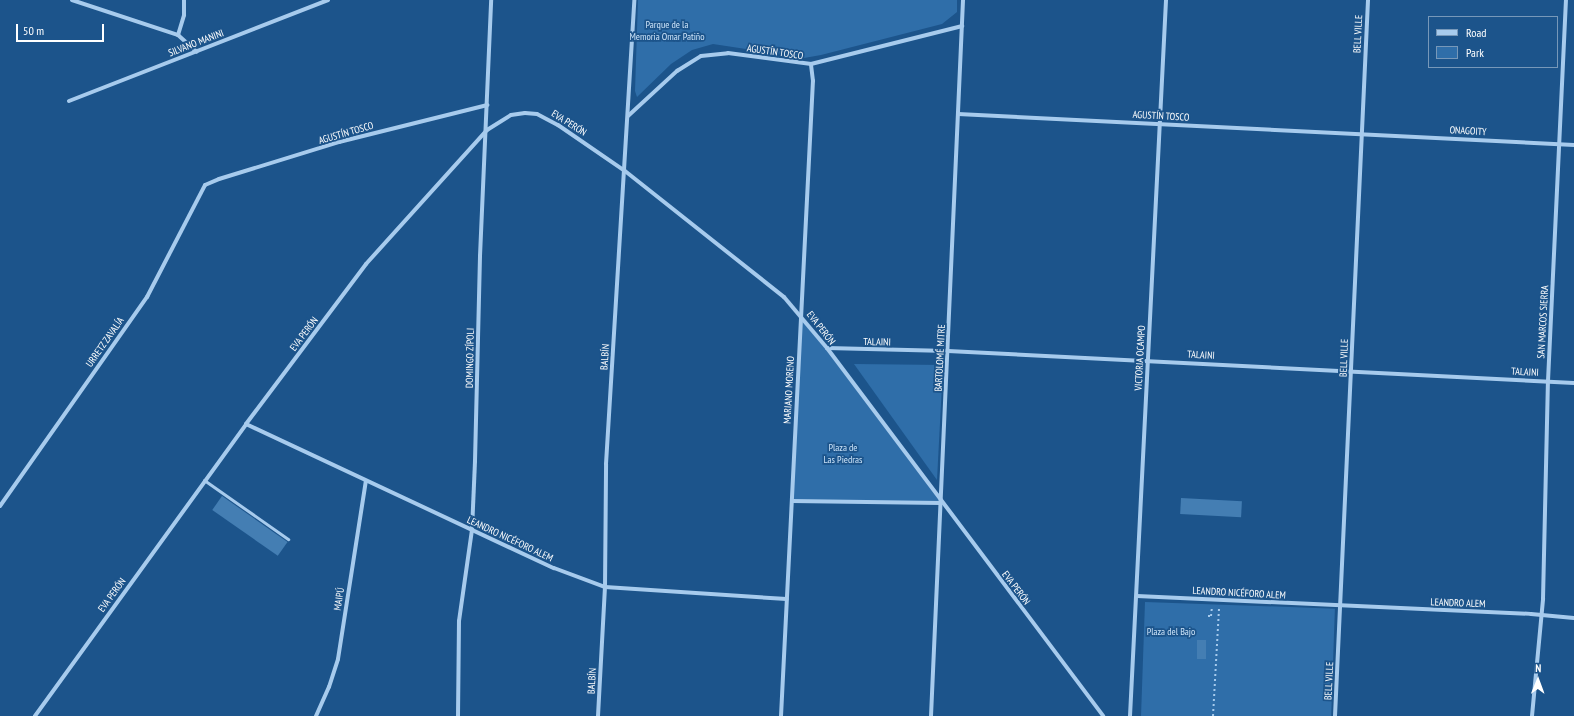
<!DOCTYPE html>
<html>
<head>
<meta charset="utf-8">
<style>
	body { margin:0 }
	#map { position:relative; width:1574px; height:716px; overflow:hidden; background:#1c548b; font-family:"PT Sans Narrow",sans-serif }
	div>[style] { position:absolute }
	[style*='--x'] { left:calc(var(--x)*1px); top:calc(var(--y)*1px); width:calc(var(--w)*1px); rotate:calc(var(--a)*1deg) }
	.green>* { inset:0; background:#2f6ea9; transform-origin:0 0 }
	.building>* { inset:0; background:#447eb3; transform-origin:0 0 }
	.path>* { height:2px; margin-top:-1px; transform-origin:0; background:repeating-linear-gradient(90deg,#a7cbed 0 2px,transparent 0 5px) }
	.lane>* { height:3px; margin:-1.5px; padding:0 1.5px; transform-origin:1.5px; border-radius:1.5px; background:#a7cbed }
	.street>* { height:4px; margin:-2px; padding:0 2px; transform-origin:2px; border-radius:2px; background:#a7cbed }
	span { translate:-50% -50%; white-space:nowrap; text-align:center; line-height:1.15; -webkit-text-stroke:3.5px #1c548b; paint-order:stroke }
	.park-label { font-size:10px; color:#cde4f9 }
	.street-label { font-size:10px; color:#fff }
	.legend { position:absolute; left:1428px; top:16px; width:130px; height:52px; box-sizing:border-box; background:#1c548b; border:1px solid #7798b9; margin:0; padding:5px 7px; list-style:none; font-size:12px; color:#fff }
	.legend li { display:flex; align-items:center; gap:8px; height:20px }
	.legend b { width:20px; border:1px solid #7798b9 }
	.north { position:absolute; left:1518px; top:660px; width:40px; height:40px; -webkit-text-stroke:3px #1c548b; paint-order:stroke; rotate:1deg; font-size:11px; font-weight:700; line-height:16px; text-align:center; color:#fff }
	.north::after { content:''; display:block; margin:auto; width:14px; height:18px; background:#fff; clip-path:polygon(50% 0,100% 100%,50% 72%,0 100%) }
	.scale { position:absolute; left:16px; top:24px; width:88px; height:18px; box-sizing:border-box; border:2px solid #fff; border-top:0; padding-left:5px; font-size:12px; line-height:14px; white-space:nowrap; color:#fff; -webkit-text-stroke:3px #1c548b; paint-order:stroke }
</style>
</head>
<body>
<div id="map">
	<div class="green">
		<div style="clip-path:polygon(638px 0,957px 0,957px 12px,942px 24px,821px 55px,804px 58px,713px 44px,692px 50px,671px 64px,637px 97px,635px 91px)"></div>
		<div style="clip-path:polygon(800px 315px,941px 503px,792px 501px)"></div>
		<div style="clip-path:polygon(854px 364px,943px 365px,937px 480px)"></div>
		<div style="left:1145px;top:602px;width:190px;height:114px;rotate:2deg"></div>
	</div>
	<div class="building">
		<div style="left:222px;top:496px;width:80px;height:17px;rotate:35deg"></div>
		<div style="left:1181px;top:498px;width:61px;height:16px;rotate:3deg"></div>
		<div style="left:1197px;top:640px;width:9px;height:19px"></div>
	</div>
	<div class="path">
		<div style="--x:1208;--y:616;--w:3;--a:0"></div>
		<div style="--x:1211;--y:616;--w:9;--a:-84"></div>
		<div style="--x:1213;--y:716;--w:109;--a:-86.8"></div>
	</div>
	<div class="lane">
		<div style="--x:204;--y:480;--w:103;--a:35.1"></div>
	</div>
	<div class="street">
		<div style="--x:72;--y:0;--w:112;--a:18.3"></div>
		<div style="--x:178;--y:35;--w:25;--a:42"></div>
		<div style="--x:178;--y:35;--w:21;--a:-73"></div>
		<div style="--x:184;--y:15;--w:15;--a:-90"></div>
		<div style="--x:69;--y:101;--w:278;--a:-21.3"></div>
		<div style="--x:958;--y:114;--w:617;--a:2.88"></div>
		<div style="--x:628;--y:116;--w:67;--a:-42.6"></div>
		<div style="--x:677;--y:71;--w:28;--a:-32"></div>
		<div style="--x:701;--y:56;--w:27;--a:-6"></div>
		<div style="--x:728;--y:53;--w:84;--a:7.5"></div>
		<div style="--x:811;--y:64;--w:156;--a:-14.1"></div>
		<div style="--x:827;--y:348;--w:121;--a:1.4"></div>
		<div style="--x:948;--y:351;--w:627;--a:2.93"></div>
		<div style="--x:246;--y:424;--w:340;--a:25.1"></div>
		<div style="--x:554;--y:568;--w:54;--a:20.4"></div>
		<div style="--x:605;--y:587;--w:182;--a:3.8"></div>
		<div style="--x:792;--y:501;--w:149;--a:0.8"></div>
		<div style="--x:0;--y:506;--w:256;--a:-54.9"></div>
		<div style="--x:147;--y:297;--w:126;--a:-62.6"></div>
		<div style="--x:205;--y:185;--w:15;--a:-23"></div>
		<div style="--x:219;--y:179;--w:126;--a:-17.1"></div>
		<div style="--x:339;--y:142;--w:153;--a:-14"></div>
		<div style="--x:1137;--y:596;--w:394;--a:2.6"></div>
		<div style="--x:1531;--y:614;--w:43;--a:5.3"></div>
		<div style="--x:35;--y:716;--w:360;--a:-54.1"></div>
		<div style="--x:246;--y:424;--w:200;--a:-53.1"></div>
		<div style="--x:366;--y:264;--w:181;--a:-47.9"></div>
		<div style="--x:487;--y:130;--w:28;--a:-32"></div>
		<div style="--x:511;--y:115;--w:14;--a:-8"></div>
		<div style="--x:525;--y:113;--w:12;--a:5"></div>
		<div style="--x:537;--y:114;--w:24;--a:28"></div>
		<div style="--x:558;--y:125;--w:81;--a:34.5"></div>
		<div style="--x:625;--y:171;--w:203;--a:38.4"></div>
		<div style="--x:784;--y:297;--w:67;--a:49.9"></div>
		<div style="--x:827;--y:348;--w:460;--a:53.1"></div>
		<div style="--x:316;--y:716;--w:32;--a:-66"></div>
		<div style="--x:329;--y:687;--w:29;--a:-72"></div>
		<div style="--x:338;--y:659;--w:180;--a:-81.1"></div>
		<div style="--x:458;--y:716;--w:95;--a:-89.4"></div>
		<div style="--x:459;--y:621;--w:92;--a:-81.9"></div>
		<div style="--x:472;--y:530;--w:69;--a:-87.5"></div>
		<div style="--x:475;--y:461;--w:205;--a:-88.6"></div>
		<div style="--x:480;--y:256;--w:256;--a:-87.5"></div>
		<div style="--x:598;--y:716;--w:129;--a:-86.9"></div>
		<div style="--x:605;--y:587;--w:123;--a:-89.5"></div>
		<div style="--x:606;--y:464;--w:465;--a:-86.5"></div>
		<div style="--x:781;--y:716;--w:636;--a:-87.12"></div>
		<div style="--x:813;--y:81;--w:17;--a:-97"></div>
		<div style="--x:931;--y:716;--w:717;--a:-87.44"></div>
		<div style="--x:1130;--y:716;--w:717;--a:-87.12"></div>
		<div style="--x:1335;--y:716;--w:717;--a:-87.36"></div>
		<div style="--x:1532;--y:716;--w:118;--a:-84.6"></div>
		<div style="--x:1543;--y:599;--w:218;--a:-88.7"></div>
		<div style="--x:1548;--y:381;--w:381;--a:-87.3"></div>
	</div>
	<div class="park-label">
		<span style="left:667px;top:30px">Parque de la<br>Memoria Omar Patiño</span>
		<span style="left:843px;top:453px">Plaza de<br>Las Piedras</span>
		<span style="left:1171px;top:632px">Plaza del Bajo</span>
	</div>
	<div class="street-label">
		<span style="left:1358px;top:34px;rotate:-87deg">BELL VILLE</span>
		<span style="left:196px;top:43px;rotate:-21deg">SILVANO MANINI</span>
		<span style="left:775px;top:52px;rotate:8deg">AGUSTÍN TOSCO</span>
		<span style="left:1161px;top:116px;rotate:3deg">AGUSTÍN TOSCO</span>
		<span style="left:569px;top:123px;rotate:32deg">EVA PERÓN</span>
		<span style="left:1468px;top:131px;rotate:3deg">ONAGOITY</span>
		<span style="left:346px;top:133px;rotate:-16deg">AGUSTÍN TOSCO</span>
		<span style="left:1543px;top:322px;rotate:-87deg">SAN MARCOS SIERRA</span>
		<span style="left:821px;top:328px;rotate:52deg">EVA PERÓN</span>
		<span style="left:304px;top:334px;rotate:-53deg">EVA PERÓN</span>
		<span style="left:105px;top:342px;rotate:-55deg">URRETZ ZAVALÍA</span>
		<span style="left:877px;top:342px;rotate:1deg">TALAINI</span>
		<span style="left:1201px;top:355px;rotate:3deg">TALAINI</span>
		<span style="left:605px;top:357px;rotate:-86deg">BALBÍN</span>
		<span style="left:470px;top:358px;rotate:-89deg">DOMINGO ZÍPOLI</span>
		<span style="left:940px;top:358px;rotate:-87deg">BARTOLOMÉ MITRE</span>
		<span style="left:1140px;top:358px;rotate:-87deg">VICTORIA OCAMPO</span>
		<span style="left:1344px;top:358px;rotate:-88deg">BELL VILLE</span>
		<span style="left:1525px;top:372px;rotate:3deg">TALAINI</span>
		<span style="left:789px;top:390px;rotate:-87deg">MARIANO MORENO</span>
		<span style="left:510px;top:539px;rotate:25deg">LEANDRO NICÉFORO ALEM</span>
		<span style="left:1016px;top:588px;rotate:53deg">EVA PERÓN</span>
		<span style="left:1239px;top:593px;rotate:3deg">LEANDRO NICÉFORO ALEM</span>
		<span style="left:112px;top:595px;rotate:-54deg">EVA PERÓN</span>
		<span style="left:339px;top:599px;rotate:-81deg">MAIPÚ</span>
		<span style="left:1458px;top:603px;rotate:2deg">LEANDRO ALEM</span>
		<span style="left:592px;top:681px;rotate:-87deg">BALBÍN</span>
		<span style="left:1329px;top:681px;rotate:-87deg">BELL VILLE</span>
	</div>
	<ul class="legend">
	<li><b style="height:5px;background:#a7cbed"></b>Road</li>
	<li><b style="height:11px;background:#2f6ea9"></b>Park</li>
	</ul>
	<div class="north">N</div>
	<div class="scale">50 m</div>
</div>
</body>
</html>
